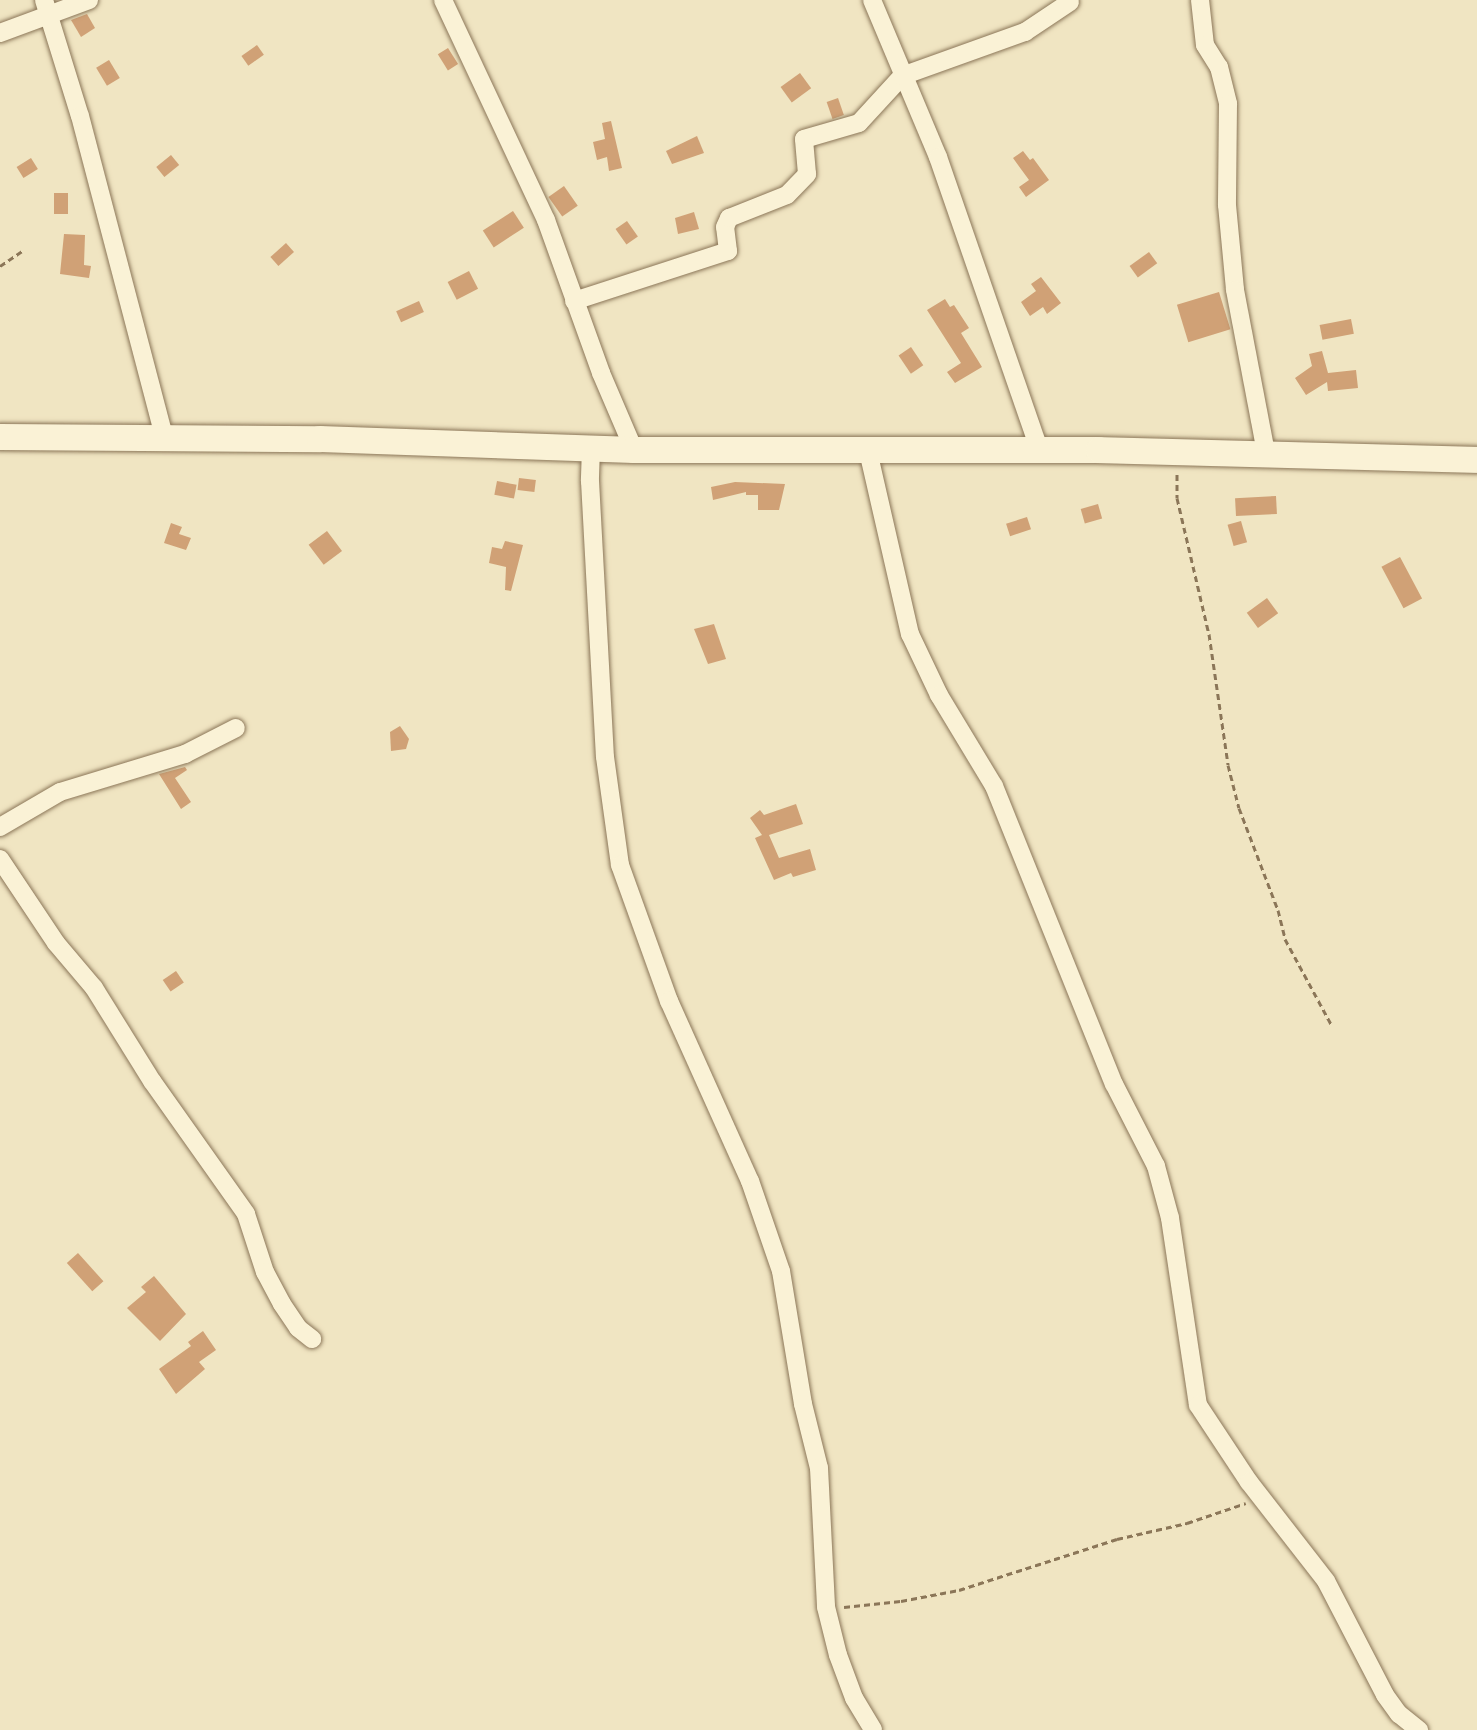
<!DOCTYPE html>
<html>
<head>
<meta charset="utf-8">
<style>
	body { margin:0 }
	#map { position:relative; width:1477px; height:1730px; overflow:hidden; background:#f0e5c2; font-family:Merriweather,serif }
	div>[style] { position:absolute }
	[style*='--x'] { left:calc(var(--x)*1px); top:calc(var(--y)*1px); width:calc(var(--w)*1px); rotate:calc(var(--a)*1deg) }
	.building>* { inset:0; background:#d0a176; transform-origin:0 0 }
	.path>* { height:3px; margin-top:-1.5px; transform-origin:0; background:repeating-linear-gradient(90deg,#8b7658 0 6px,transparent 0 10px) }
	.roads { filter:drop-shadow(0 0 2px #8b7658) drop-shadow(0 0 2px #8b7658) }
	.minor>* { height:18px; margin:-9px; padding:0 9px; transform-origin:9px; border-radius:9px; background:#faf2d6 }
	.secondary>* { height:26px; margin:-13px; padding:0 13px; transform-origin:13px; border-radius:13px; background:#faf2d6 }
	span { translate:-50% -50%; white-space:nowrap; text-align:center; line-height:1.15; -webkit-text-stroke:6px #f7efd2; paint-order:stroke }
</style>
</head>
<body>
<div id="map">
	<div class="building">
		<div style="clip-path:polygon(87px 14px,95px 28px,81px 37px,71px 20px)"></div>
		<div style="left:257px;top:45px;width:12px;height:19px;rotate:55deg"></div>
		<div style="left:448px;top:48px;width:19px;height:12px;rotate:58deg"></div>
		<div style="left:109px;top:60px;width:21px;height:15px;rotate:59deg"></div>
		<div style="left:800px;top:73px;width:19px;height:24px;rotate:54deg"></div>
		<div style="left:838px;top:98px;width:18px;height:12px;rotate:71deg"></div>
		<div style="clip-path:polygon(611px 121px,622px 168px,609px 171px,607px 157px,597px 160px,593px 142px,605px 139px,602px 123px)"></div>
		<div style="clip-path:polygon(697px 136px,704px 153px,672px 164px,666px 151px)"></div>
		<div style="clip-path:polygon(1023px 151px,1030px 160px,1033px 158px,1049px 180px,1026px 197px,1019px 187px,1029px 180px,1013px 158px)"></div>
		<div style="left:171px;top:155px;width:13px;height:19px;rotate:51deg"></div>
		<div style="left:31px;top:158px;width:13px;height:17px;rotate:58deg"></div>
		<div style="left:564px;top:186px;width:24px;height:19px;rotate:55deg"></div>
		<div style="left:54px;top:193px;width:14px;height:21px"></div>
		<div style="left:513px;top:211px;width:20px;height:36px;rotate:57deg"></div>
		<div style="clip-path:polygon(694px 212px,699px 229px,678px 234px,675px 218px)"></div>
		<div style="left:627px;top:221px;width:19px;height:14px;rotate:55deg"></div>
		<div style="clip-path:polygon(64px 234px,85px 235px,84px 265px,91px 266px,89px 278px,60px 274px)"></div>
		<div style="left:286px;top:243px;width:12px;height:21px;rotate:48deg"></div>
		<div style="left:1149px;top:252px;width:14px;height:24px;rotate:54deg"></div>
		<div style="left:469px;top:271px;width:20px;height:24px;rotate:63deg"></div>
		<div style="clip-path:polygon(1041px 277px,1061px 303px,1047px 314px,1043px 307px,1030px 316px,1021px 302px,1036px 291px,1031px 284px)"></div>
		<div style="left:1219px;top:292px;width:39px;height:44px;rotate:73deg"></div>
		<div style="clip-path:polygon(945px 299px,950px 307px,954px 305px,969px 328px,961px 333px,982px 367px,955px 383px,947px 372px,961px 363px,927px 310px)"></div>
		<div style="left:419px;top:301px;width:12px;height:25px;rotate:66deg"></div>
		<div style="left:1351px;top:319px;width:15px;height:32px;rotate:79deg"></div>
		<div style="left:911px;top:347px;width:22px;height:15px;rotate:56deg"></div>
		<div style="clip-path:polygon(1322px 351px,1328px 373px,1356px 370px,1358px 388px,1328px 391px,1327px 382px,1306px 395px,1295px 378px,1312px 366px,1309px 354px)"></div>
		<div style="left:519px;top:478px;width:17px;height:12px;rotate:7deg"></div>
		<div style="left:497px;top:481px;width:20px;height:14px;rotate:11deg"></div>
		<div style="clip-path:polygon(735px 482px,785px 484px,779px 510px,758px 510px,758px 495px,746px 495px,746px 492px,713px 500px,711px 487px)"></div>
		<div style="left:1276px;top:496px;width:18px;height:41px;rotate:87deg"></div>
		<div style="left:1098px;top:504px;width:15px;height:18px;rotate:74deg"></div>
		<div style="left:1027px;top:517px;width:13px;height:22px;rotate:72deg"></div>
		<div style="left:1241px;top:521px;width:22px;height:14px;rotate:74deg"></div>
		<div style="clip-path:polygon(171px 523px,182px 527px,179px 534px,191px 538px,186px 550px,164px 543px)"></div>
		<div style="left:327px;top:531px;width:25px;height:23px;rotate:53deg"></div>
		<div style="clip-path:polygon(505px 541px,523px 545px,511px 591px,505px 590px,506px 567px,489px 563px,492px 547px,502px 549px)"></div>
		<div style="left:1400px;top:557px;width:47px;height:21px;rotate:62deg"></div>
		<div style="left:1267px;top:598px;width:19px;height:25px;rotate:54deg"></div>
		<div style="clip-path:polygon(714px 624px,726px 659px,708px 664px,694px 629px)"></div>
		<div style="clip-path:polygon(400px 726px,409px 739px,406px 749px,391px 751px,390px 732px)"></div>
		<div style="clip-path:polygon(185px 767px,187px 770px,175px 778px,191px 802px,181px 809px,159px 774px)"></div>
		<div style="clip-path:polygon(796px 804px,803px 824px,769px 835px,779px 858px,810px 849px,816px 870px,793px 877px,791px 873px,774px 880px,755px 838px,762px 835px,750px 818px,760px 810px,764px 815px)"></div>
		<div style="left:176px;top:971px;width:14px;height:16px;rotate:56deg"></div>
		<div style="left:78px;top:1253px;width:38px;height:15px;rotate:48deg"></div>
		<div style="clip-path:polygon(154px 1276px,186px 1314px,160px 1341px,127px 1308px,146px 1292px,141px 1287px)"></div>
		<div style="clip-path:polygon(203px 1331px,216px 1350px,199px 1362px,205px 1369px,176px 1394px,159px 1369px,191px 1346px,188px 1342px)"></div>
	</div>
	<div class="path">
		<div style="--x:0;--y:266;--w:29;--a:-34"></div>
		<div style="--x:1177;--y:474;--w:24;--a:90"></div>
		<div style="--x:1177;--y:498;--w:140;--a:76.8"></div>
		<div style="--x:1209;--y:634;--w:132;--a:81.7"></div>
		<div style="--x:1228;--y:765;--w:44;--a:75.7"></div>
		<div style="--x:1239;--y:808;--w:109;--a:69.1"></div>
		<div style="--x:1278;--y:910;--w:30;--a:76"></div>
		<div style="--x:1285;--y:939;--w:97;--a:61.6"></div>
		<div style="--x:844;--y:1607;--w:57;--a:-6"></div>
		<div style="--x:901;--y:1601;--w:59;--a:-10.7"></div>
		<div style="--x:959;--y:1590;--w:166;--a:-17.9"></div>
		<div style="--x:1117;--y:1539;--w:72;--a:-12.9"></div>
		<div style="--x:1187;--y:1523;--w:62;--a:-18.7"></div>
	</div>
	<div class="roads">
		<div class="minor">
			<div style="--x:44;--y:0;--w:121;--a:72.8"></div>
			<div style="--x:80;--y:116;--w:334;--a:75.3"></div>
			<div style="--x:443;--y:0;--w:243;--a:64.9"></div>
			<div style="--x:546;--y:220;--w:163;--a:70.2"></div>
			<div style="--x:601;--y:373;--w:84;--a:66.8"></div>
			<div style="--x:872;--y:0;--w:170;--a:67.2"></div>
			<div style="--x:938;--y:157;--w:311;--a:70.9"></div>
			<div style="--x:1200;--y:0;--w:45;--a:83.7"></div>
			<div style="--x:1205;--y:45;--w:26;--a:58"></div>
			<div style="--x:1219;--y:67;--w:38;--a:76"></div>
			<div style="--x:1228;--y:104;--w:101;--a:90.6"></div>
			<div style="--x:1227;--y:205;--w:85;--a:84.6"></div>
			<div style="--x:1235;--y:290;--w:166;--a:79.2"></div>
			<div style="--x:0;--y:33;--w:95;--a:-20.3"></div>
			<div style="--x:574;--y:301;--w:162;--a:-18"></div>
			<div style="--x:728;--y:251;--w:24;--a:-97"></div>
			<div style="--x:725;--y:227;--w:10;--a:-66"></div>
			<div style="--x:729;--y:218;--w:62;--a:-21.6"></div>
			<div style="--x:787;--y:195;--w:29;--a:-46"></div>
			<div style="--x:807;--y:174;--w:35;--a:-95"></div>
			<div style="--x:804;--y:139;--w:57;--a:-16.2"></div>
			<div style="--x:859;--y:123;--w:64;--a:-47.5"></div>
			<div style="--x:902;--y:76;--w:131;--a:-19.7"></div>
			<div style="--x:1025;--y:32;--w:54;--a:-33.7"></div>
			<div style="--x:591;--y:448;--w:33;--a:92"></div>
			<div style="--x:590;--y:481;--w:276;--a:86.9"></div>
			<div style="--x:605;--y:757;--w:109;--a:82.1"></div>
			<div style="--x:620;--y:865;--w:145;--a:70.2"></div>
			<div style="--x:669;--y:1001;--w:197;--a:65.8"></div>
			<div style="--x:750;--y:1181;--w:95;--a:71"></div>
			<div style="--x:781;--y:1271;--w:135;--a:80.6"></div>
			<div style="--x:803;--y:1404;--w:66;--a:76"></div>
			<div style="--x:819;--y:1468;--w:139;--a:87.1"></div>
			<div style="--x:826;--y:1607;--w:49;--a:76"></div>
			<div style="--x:838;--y:1655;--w:46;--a:69.6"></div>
			<div style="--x:854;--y:1698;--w:37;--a:59"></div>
			<div style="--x:868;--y:451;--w:188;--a:77.1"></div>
			<div style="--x:910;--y:634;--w:68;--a:64.6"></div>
			<div style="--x:939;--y:695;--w:106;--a:58.9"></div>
			<div style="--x:994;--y:786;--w:321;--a:68.1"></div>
			<div style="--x:1114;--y:1084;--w:92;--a:62.9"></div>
			<div style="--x:1156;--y:1166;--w:54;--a:74.9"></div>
			<div style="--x:1170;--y:1218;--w:189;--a:81.5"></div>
			<div style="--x:1198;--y:1405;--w:92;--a:56.5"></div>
			<div style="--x:1249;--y:1482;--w:125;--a:52.1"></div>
			<div style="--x:1326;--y:1581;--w:128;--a:62.6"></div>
			<div style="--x:1385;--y:1695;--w:24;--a:54"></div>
			<div style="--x:1399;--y:1714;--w:26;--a:39"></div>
			<div style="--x:0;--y:827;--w:69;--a:-30.3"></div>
			<div style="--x:60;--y:792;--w:131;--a:-16.9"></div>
			<div style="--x:185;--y:754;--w:57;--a:-27"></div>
			<div style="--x:0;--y:859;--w:101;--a:56.3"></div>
			<div style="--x:56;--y:943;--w:59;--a:49.8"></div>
			<div style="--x:94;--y:988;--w:110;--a:58.1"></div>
			<div style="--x:152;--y:1081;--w:163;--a:54.7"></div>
			<div style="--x:246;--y:1214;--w:61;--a:71.9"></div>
			<div style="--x:265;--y:1272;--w:36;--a:62"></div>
			<div style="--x:282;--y:1304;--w:29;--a:56"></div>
			<div style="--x:298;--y:1328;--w:18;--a:38"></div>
		</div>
		<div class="secondary">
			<div style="--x:0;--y:437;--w:320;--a:0.4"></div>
			<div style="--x:320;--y:439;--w:314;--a:2"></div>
			<div style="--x:634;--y:450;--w:465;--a:0"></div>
			<div style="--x:1099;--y:450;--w:378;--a:1.5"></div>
		</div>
	</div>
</div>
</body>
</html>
